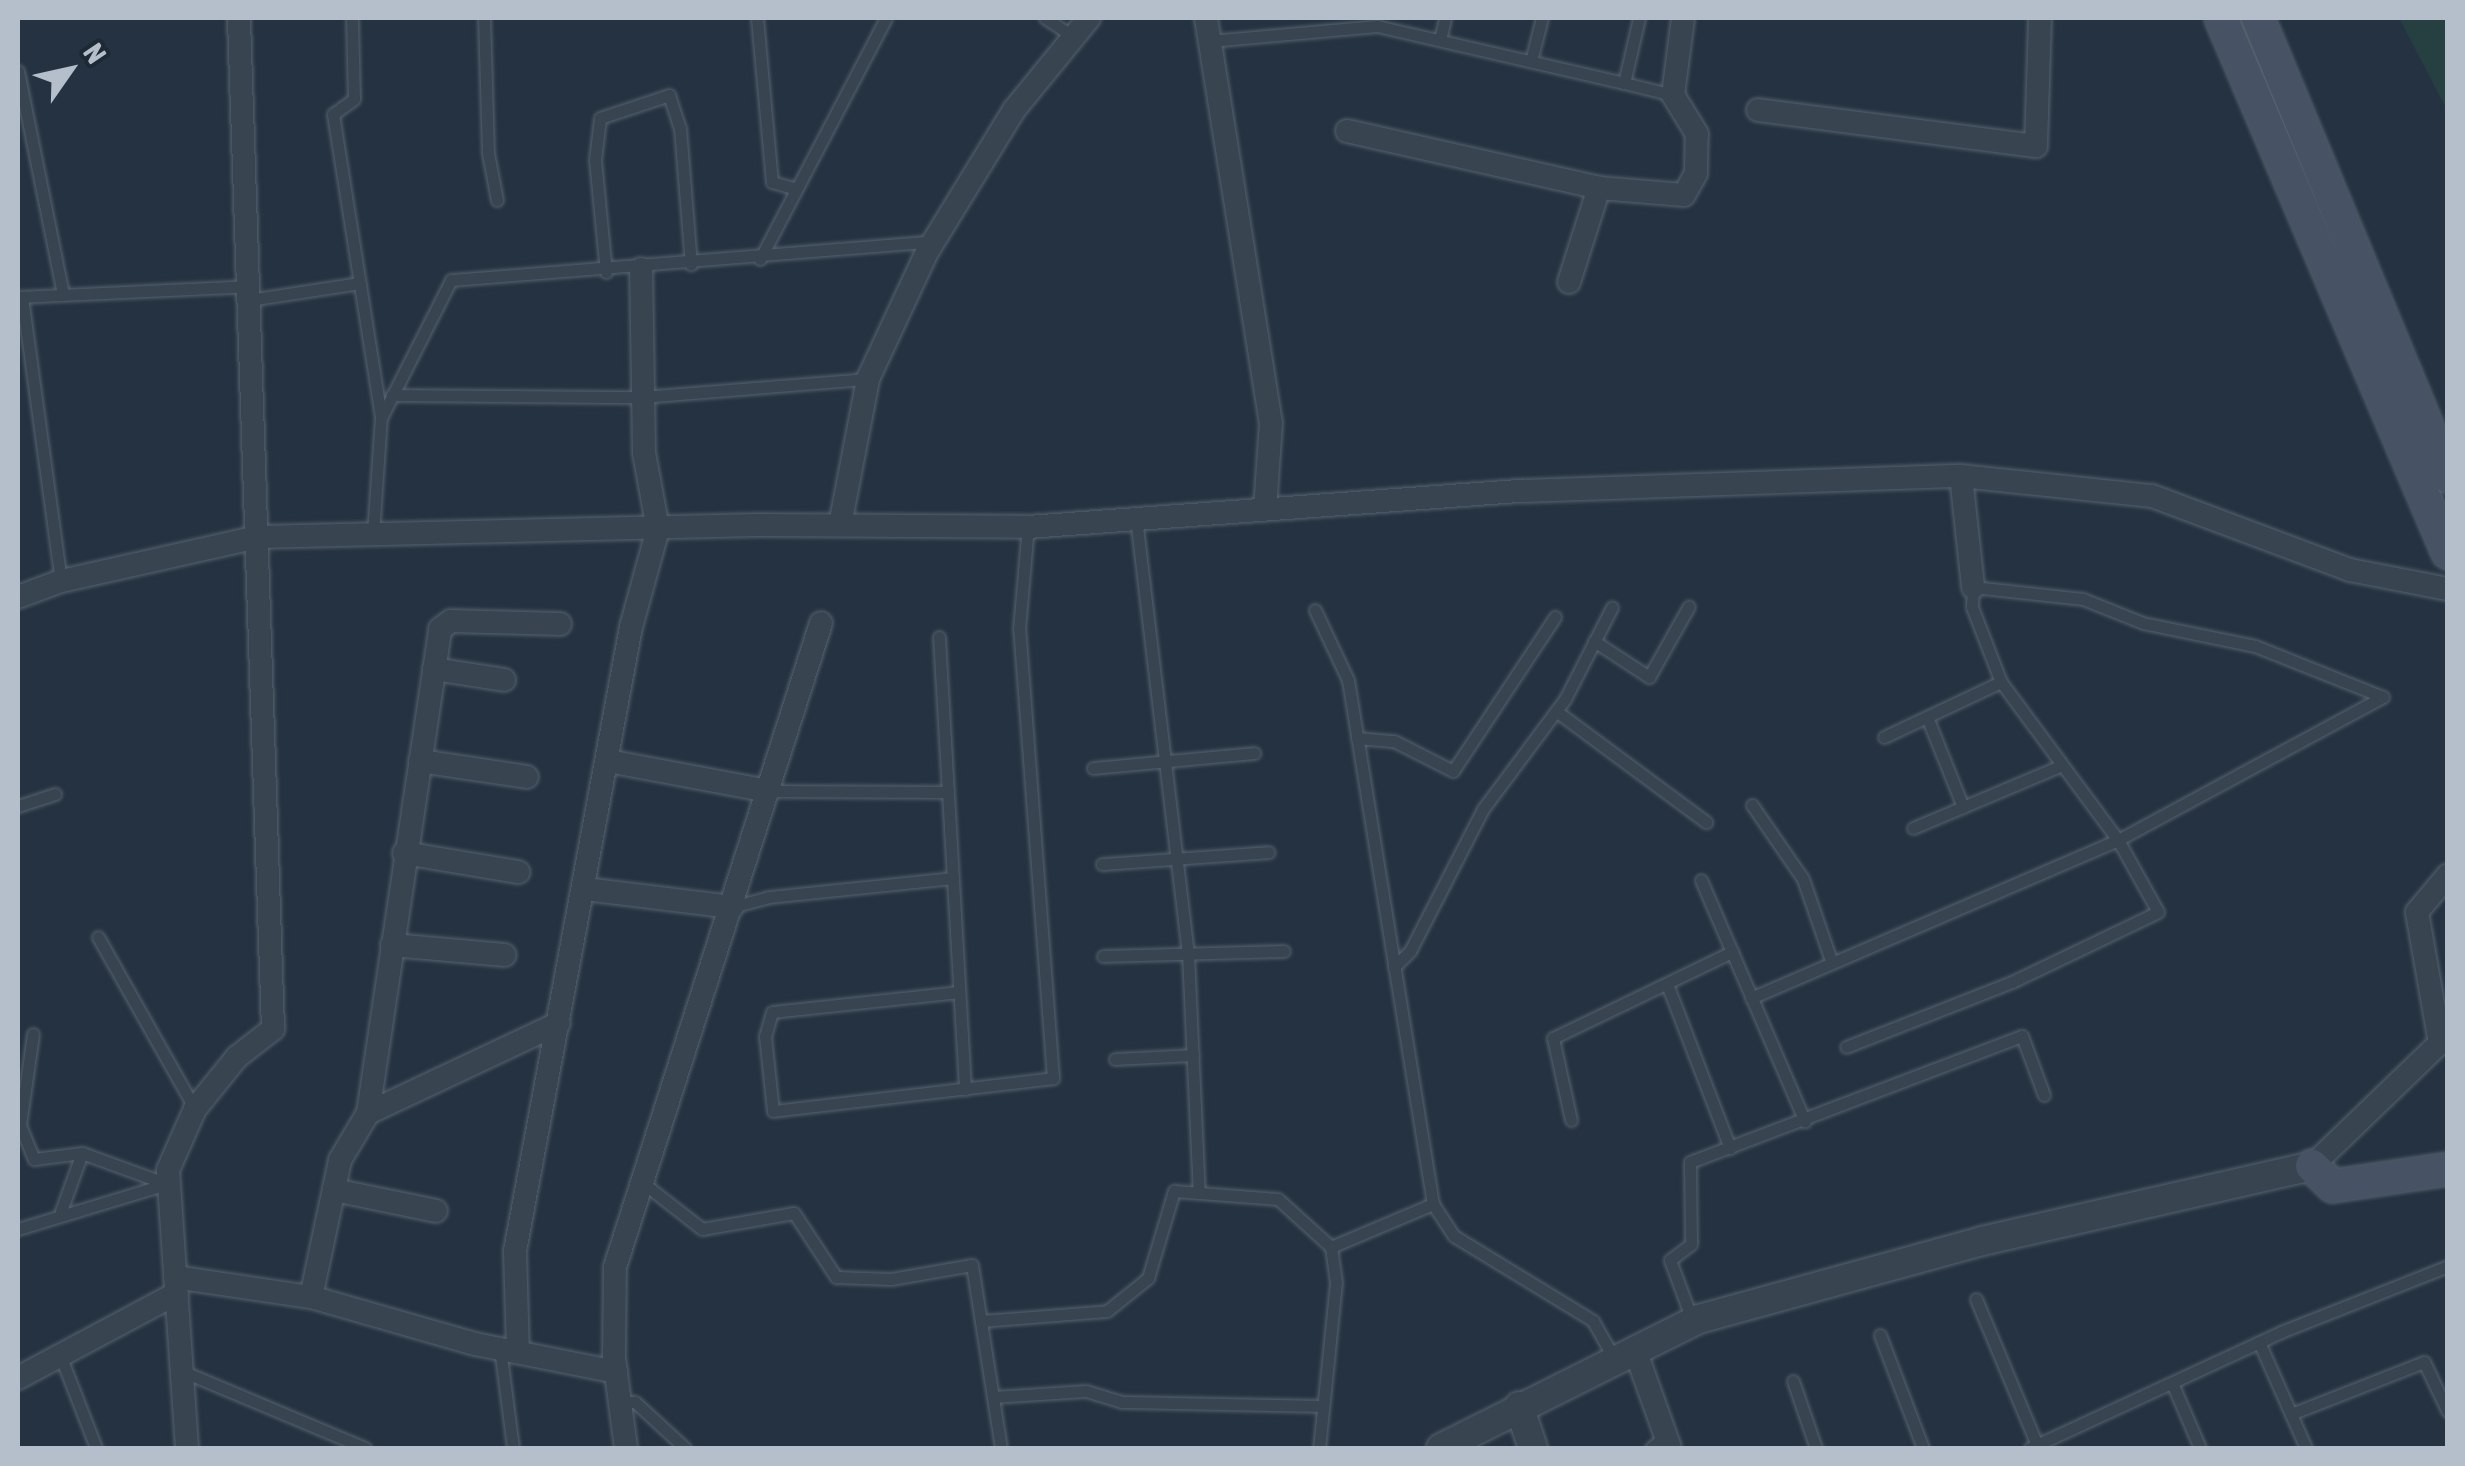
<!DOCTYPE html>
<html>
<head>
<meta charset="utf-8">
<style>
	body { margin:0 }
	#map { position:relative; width:2465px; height:1466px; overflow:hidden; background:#243241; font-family:"Asap Condensed",sans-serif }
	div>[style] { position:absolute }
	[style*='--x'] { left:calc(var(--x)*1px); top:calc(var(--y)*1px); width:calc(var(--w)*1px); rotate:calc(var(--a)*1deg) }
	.green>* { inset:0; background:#264042 }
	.roads { filter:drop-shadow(0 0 2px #57626e) drop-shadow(0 0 2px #57626e) }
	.service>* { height:11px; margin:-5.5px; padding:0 5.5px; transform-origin:5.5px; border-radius:5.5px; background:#394451 }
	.minor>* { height:22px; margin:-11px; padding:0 11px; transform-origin:11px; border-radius:11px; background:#394451 }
	.tertiary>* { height:28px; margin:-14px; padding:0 14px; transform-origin:14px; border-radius:14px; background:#394451 }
	.secondary>* { height:32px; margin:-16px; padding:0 16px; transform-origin:16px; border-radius:16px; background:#475364 }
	span { translate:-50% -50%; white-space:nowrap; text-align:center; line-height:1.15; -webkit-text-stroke:9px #1e2936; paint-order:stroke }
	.frame { position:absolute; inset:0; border:20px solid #b5bfcb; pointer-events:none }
	.north { position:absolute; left:20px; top:20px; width:100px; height:100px; -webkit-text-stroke:8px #1e2936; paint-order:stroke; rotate:56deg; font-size:28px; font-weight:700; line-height:40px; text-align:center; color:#b5bfcb }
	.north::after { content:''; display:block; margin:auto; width:35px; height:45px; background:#b5bfcb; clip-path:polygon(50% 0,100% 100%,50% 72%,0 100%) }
</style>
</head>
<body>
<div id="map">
	<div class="green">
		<div style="clip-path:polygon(2399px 18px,2447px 18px,2447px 110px)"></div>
	</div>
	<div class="roads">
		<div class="service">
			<div style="--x:352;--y:18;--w:81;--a:88.6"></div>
			<div style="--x:354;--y:99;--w:26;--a:144"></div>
			<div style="--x:333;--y:114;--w:308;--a:81"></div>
			<div style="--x:484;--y:18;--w:135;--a:88.3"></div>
			<div style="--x:488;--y:153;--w:48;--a:79.2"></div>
			<div style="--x:757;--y:18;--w:165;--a:84.8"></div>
			<div style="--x:772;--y:182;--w:25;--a:16"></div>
			<div style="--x:1045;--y:18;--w:35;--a:33"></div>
			<div style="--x:1440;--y:40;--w:23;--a:-77"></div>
			<div style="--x:1210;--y:41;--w:168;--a:-5.1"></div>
			<div style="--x:1377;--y:26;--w:253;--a:13"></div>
			<div style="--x:1624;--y:83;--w:67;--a:-77"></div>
			<div style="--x:1531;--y:61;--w:44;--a:-75.7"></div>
			<div style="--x:18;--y:71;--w:228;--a:78.6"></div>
			<div style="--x:1624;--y:83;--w:50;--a:13.8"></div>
			<div style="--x:760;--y:259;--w:272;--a:-62.4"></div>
			<div style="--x:606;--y:272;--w:113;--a:-95.6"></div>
			<div style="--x:595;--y:160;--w:42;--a:-83.2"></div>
			<div style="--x:600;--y:118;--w:73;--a:-18.4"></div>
			<div style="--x:669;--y:95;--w:35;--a:72"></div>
			<div style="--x:680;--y:128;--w:137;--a:85.4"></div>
			<div style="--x:18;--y:297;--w:230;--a:-2.7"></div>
			<div style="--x:22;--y:297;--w:287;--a:82.2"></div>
			<div style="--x:249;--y:300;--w:112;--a:-8.7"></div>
			<div style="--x:392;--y:395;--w:250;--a:0.5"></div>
			<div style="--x:642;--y:397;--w:226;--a:-4.6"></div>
			<div style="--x:1136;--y:518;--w:439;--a:83.2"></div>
			<div style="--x:1188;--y:954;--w:238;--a:87.4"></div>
			<div style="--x:373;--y:534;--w:116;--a:-86.1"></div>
			<div style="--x:381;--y:418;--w:155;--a:-63.1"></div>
			<div style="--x:451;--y:280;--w:485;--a:-4.6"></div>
			<div style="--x:1315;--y:610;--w:77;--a:64.8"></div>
			<div style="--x:1348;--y:680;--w:531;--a:80.79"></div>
			<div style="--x:1433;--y:1204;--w:38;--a:57"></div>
			<div style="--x:1454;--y:1236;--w:163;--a:31.4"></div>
			<div style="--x:1593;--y:1321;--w:45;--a:60.6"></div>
			<div style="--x:939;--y:637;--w:453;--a:86.7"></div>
			<div style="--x:1594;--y:641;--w:66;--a:33.2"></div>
			<div style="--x:1649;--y:677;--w:81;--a:-60.6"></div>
			<div style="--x:1556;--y:711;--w:187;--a:36.5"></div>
			<div style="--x:1927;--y:717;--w:97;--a:68.2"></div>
			<div style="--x:1884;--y:737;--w:129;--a:-25.2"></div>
			<div style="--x:1357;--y:738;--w:37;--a:5"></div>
			<div style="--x:1394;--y:741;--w:66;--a:27"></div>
			<div style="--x:1453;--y:771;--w:185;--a:-56.5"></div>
			<div style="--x:1093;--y:768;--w:162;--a:-5.3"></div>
			<div style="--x:768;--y:791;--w:180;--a:0.3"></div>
			<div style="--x:1752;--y:805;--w:90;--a:55.4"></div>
			<div style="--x:1803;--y:879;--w:89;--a:71"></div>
			<div style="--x:18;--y:806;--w:39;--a:-18"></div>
			<div style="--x:1913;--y:828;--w:162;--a:-22.9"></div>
			<div style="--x:1102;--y:864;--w:167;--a:-4.1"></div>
			<div style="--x:1701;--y:880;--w:263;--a:66.7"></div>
			<div style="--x:732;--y:907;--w:38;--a:-15"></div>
			<div style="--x:769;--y:897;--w:185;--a:-5.9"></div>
			<div style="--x:98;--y:937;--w:197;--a:60.6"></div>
			<div style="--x:1103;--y:956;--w:181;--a:-1.6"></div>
			<div style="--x:1394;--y:967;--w:23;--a:-45"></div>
			<div style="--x:1410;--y:951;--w:160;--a:-62.8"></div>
			<div style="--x:1483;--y:809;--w:137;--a:-53.3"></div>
			<div style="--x:1565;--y:699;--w:103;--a:-62.9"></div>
			<div style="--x:1667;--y:984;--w:176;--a:69"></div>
			<div style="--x:959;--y:992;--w:188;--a:173.9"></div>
			<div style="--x:772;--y:1012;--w:25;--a:106"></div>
			<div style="--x:765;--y:1036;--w:75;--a:83.9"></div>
			<div style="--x:773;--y:1111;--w:282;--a:-6.7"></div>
			<div style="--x:1053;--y:1078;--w:450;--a:-94.3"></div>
			<div style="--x:1019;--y:629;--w:102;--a:-85"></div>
			<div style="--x:1751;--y:998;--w:400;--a:-23.3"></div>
			<div style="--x:2118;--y:840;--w:301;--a:-28.4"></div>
			<div style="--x:2383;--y:697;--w:138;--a:-158.3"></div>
			<div style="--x:2255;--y:646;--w:114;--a:-168.4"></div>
			<div style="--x:2143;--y:623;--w:65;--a:-158.2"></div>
			<div style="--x:2083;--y:599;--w:111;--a:-173.8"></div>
			<div style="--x:1973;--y:587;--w:20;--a:93"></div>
			<div style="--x:1972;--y:607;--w:80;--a:68.9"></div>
			<div style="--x:2001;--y:682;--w:197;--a:53.5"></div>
			<div style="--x:2118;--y:840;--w:82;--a:60.9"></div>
			<div style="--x:2158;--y:912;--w:162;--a:154.4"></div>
			<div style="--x:2012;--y:982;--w:178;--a:158.6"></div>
			<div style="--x:33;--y:1034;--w:92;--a:98.1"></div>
			<div style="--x:20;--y:1125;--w:37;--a:68"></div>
			<div style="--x:34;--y:1159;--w:48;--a:-7.1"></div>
			<div style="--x:82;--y:1153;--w:90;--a:20"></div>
			<div style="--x:1115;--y:1059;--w:78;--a:-2.9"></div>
			<div style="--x:1571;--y:1120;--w:84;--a:-102.4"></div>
			<div style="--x:1553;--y:1038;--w:199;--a:-25.7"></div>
			<div style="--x:643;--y:1183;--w:75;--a:37.9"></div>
			<div style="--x:702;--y:1229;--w:93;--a:-9.9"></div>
			<div style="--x:794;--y:1213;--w:77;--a:56.7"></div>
			<div style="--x:836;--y:1277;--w:55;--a:2.1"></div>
			<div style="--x:891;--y:1279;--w:82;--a:-9.8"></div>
			<div style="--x:972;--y:1265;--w:185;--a:81"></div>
			<div style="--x:61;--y:1211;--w:62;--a:-70.1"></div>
			<div style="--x:18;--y:1229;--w:155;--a:-16.9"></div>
			<div style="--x:1331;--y:1247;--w:111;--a:-22.9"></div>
			<div style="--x:1976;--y:1299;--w:158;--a:67.3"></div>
			<div style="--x:981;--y:1321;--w:126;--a:-4.5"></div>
			<div style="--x:1107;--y:1311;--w:53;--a:-38.8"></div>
			<div style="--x:1148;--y:1278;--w:91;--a:-73.4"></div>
			<div style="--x:1174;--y:1191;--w:104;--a:4.4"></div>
			<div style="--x:1278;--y:1199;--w:72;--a:42.2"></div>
			<div style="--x:1331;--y:1247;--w:35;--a:82"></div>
			<div style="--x:1336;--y:1282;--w:167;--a:95.8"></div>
			<div style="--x:1693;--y:1322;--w:66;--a:-110.4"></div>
			<div style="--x:1670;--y:1260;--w:26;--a:-37"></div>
			<div style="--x:1691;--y:1244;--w:82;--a:-90.7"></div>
			<div style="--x:1690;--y:1162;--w:355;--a:-20.8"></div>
			<div style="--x:2022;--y:1036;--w:63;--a:69.6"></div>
			<div style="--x:1880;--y:1335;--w:121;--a:69.2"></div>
			<div style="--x:2259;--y:1342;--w:116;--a:66.1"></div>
			<div style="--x:500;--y:1348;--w:101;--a:82.6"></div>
			<div style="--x:60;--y:1355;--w:100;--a:68.8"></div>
			<div style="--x:182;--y:1371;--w:199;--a:22.8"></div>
			<div style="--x:1793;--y:1381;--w:71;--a:71.1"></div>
			<div style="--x:2172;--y:1383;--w:71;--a:66.7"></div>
			<div style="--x:993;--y:1397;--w:93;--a:-3.7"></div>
			<div style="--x:1086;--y:1391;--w:37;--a:17"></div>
			<div style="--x:1121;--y:1402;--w:202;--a:1.1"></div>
			<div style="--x:620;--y:1402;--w:15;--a:0"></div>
			<div style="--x:635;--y:1402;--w:68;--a:42.6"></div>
			<div style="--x:2291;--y:1414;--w:143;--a:-21.4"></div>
			<div style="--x:2424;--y:1362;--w:55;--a:64.4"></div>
			<div style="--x:1651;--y:1448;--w:17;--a:-40"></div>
			<div style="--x:2030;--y:1448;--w:279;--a:-24.8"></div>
			<div style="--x:2283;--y:1331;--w:177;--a:-21.5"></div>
		</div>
		<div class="minor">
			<div style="--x:1206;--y:18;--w:410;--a:80.9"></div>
			<div style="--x:1271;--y:423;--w:85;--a:94"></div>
			<div style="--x:1758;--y:110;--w:280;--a:7.4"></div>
			<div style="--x:2036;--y:146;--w:128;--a:-88.2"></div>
			<div style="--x:1347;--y:131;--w:258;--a:12.7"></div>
			<div style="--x:1599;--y:188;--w:85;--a:4.7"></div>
			<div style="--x:1684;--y:195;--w:25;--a:-61"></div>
			<div style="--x:1696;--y:173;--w:39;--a:-89"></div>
			<div style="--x:1697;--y:134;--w:46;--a:-121.6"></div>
			<div style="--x:1673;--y:95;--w:78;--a:-82.6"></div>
			<div style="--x:1569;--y:282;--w:99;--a:-72.3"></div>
			<div style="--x:1961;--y:476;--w:112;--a:83.8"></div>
			<div style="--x:840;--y:525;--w:149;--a:-79.1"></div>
			<div style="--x:868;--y:379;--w:140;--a:-65.1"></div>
			<div style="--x:927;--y:252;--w:167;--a:-58.5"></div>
			<div style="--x:1014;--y:110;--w:119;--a:-50.8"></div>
			<div style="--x:18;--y:597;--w:46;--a:-20.4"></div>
			<div style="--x:61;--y:581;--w:202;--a:-12.6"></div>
			<div style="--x:258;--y:537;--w:502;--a:-1.37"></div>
			<div style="--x:760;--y:525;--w:268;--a:0.4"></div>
			<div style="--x:1028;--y:527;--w:497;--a:-4.2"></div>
			<div style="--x:1524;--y:491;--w:437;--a:-2"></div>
			<div style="--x:1961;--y:476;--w:192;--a:6"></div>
			<div style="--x:2152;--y:496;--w:211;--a:20.5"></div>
			<div style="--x:2350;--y:570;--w:100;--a:11"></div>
			<div style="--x:434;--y:669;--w:71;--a:8.9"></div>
			<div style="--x:420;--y:761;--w:108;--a:8.5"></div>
			<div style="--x:608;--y:761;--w:163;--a:10.6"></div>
			<div style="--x:404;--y:853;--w:116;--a:9.5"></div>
			<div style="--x:585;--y:889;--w:148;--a:7"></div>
			<div style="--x:392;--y:945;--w:113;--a:5.1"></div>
			<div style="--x:368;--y:1113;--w:211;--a:-25.2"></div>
			<div style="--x:2312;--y:1166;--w:178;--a:-43.9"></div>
			<div style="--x:2440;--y:1043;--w:133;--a:-100"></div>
			<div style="--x:2417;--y:912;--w:48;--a:-50"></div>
			<div style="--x:334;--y:1190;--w:104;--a:11.6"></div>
			<div style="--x:175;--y:1277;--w:137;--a:8.4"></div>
			<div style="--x:311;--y:1297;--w:171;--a:16"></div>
			<div style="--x:475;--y:1344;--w:144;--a:11.2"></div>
			<div style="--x:311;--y:1297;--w:140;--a:-78"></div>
			<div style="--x:340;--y:1160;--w:55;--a:-59.2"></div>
			<div style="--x:368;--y:1113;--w:489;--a:-81.5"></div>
			<div style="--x:440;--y:629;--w:14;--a:-36"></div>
			<div style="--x:451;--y:621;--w:109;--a:1.6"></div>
			<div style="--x:1635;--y:1350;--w:104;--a:70.3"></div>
			<div style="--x:518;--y:1352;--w:101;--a:-91.7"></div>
			<div style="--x:515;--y:1251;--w:635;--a:-79.47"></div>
			<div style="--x:631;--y:627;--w:102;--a:-74.6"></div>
			<div style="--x:658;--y:529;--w:77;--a:-100.4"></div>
			<div style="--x:644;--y:453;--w:184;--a:-90.9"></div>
			<div style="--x:18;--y:1378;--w:180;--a:-28.1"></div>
			<div style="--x:187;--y:1448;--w:279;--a:-93.9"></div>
			<div style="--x:168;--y:1170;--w:67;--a:-66.1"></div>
			<div style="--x:195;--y:1109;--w:67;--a:-51.1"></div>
			<div style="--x:237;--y:1057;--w:46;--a:-37.9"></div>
			<div style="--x:273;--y:1029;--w:1012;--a:-91.93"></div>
			<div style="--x:626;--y:1448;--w:91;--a:-97.6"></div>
			<div style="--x:614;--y:1358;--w:91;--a:-89.4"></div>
			<div style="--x:615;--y:1267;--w:676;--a:-72.26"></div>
		</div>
		<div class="tertiary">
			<div style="--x:1519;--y:1406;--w:44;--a:71.6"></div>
			<div style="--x:1441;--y:1448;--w:288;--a:-26.6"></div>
			<div style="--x:1699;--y:1319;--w:294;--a:-15.4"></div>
			<div style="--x:1982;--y:1241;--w:338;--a:-12.8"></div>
		</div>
		<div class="secondary">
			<div style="--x:2221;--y:18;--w:581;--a:67.01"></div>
			<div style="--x:2258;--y:18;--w:496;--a:67.5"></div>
			<div style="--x:2312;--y:1166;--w:29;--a:44"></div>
			<div style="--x:2333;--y:1186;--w:116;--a:-8.4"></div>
		</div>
	</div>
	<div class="frame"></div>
	<div class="north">N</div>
</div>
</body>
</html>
